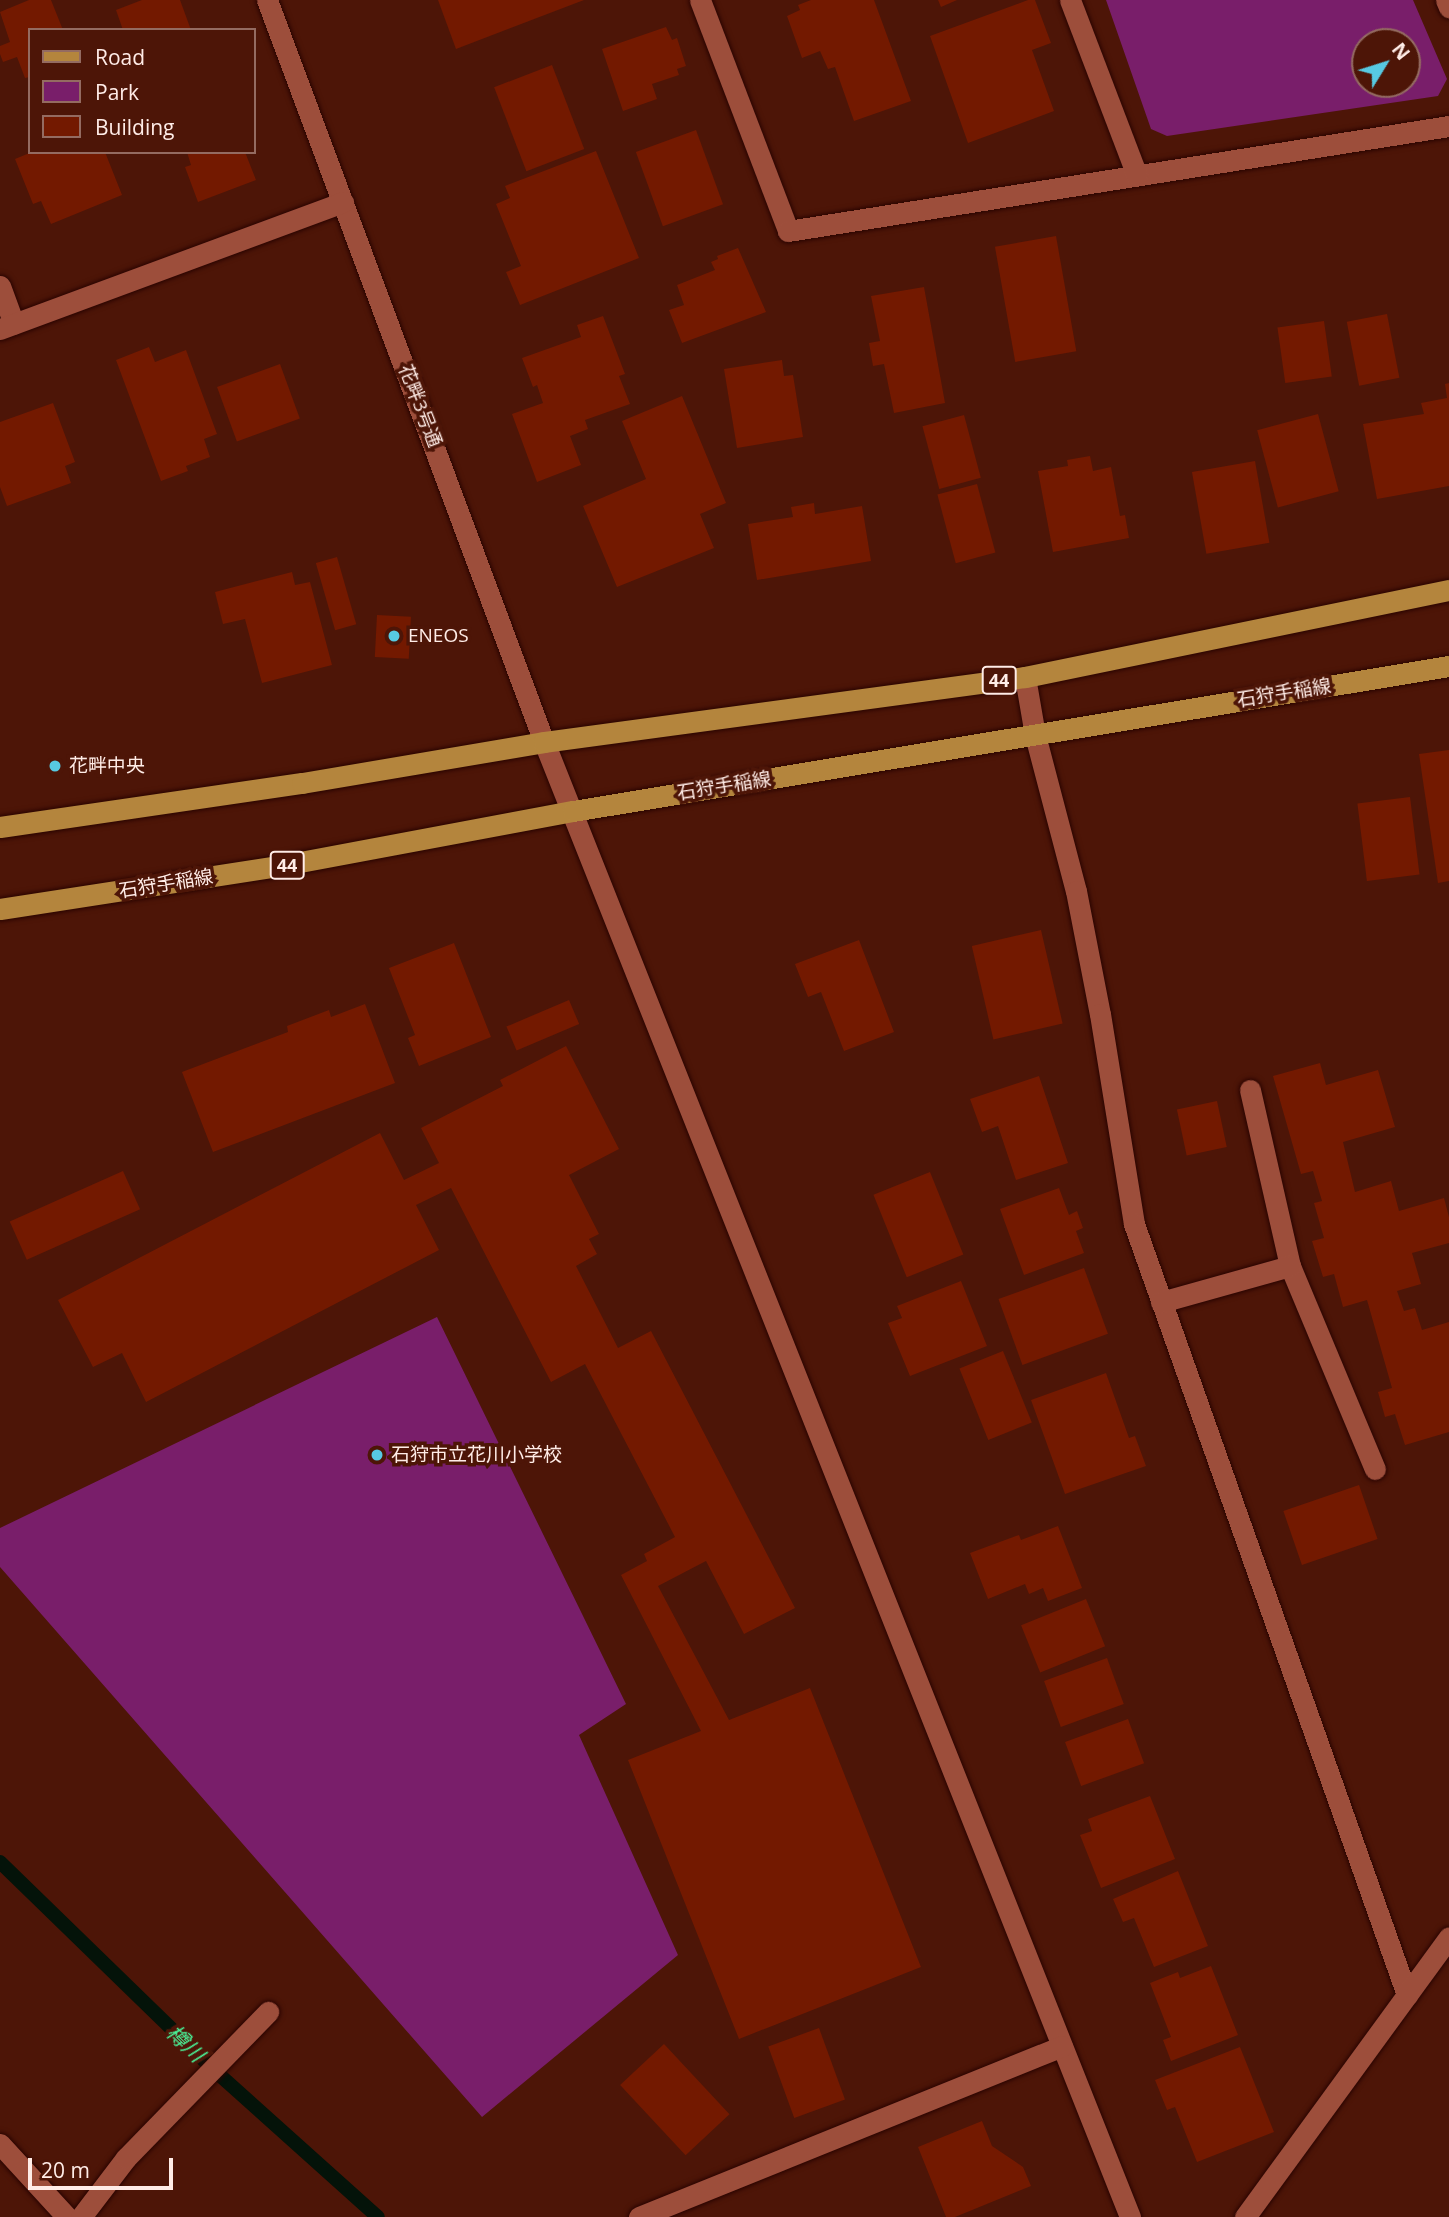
<!DOCTYPE html>
<html>
<head>
<meta charset="utf-8">
<style>
	body { margin:0 }
	#map { position:relative; width:1449px; height:2217px; overflow:hidden; background:#4d1507; font-family:"Open Sans","Noto Sans JP",sans-serif }
	div>[style] { position:absolute }
	[style*='--x'] { left:calc(var(--x)*1px); top:calc(var(--y)*1px); width:calc(var(--w)*1px); rotate:calc(var(--a)*1deg) }
	.green>* { inset:0; background:#791e6a }
	.stream>* { height:14px; margin:-7px; padding:0 7px; transform-origin:7px; border-radius:7px; background:#041309 }
	.building>* { inset:0; background:#731900; transform-origin:0 0 }
	.roads { filter:drop-shadow(0 0 2px #290400) drop-shadow(0 0 2px #290400) }
	.minor>* { height:21px; margin:-10.5px; padding:0 10.5px; transform-origin:10.5px; border-radius:10.5px; background:#9d4e3b }
	.major>* { height:21px; margin:-10.5px; padding:0 10.5px; transform-origin:10.5px; border-radius:10.5px; background:#b4853d }
	.dots>* { width:19px; height:19px; translate:-50% -50%; box-sizing:border-box; border:4px solid #4d1507; border-radius:50% }
	span { translate:-50% -50%; white-space:nowrap; text-align:center; line-height:1.15; -webkit-text-stroke:7px #4d1507; paint-order:stroke }
	.shield-label span { padding:2px 5px; background:#4d1507; border:2px solid; border-radius:5px; -webkit-text-stroke-width:0 }
	.shield-label { font-size:18px; color:#ffece7; font-weight:700 }
	.street-label { font-size:19px; color:#ffece7 }
	.poi-label { font-size:19px; color:#ffece7 }
	.left { translate:0 -50%; text-align:left }
	.water-label { font-size:21px; color:#49f69a; font-style:italic }
	.legend { position:absolute; left:28px; top:28px; width:228px; height:126px; box-sizing:border-box; background:#4d1507; border:2px solid #946b61; margin:0; padding:9px 12px; list-style:none; font-size:21px; color:#ffece7 }
	.legend li { display:flex; align-items:center; gap:14px; height:35px }
	.legend b { width:35px; border:2px solid #946b61 }
	.north { position:absolute; left:1351px; top:28px; width:70px; height:70px; box-sizing:border-box; background:#4d1507; border:2px solid #946b61; border-radius:50%; rotate:52deg; font-size:19px; font-weight:700; line-height:28px; text-align:center; color:#ffece7 }
	.north::after { content:''; display:block; margin:auto; width:24px; height:32px; background:#57c9e2; clip-path:polygon(50% 0,100% 100%,50% 72%,0 100%) }
	.scale { position:absolute; left:28px; top:2158px; width:145px; height:32px; box-sizing:border-box; border:4px solid #ffece7; border-top:0; padding-left:9px; font-size:21px; line-height:24px; white-space:nowrap; color:#ffece7; -webkit-text-stroke:5px #4d1507; paint-order:stroke }
</style>
</head>
<body>
<div id="map">
	<div class="green">
		<div style="clip-path:polygon(evenodd,1106px 0,1413px 0,1447px 79px,1438px 96px,1167px 136px,1151px 129px,1106px 0,1365px 42px,1407px 42px,1407px 84px,1365px 84px,1365px 42px)"></div>
		<div style="clip-path:polygon(437px 1317px,626px 1704px,579px 1735px,678px 1955px,482px 2117px,0 1567px,0 1528px)"></div>
	</div>
	<div class="stream">
		<div style="--x:0;--y:1862;--w:298;--a:44.2"></div>
		<div style="--x:214;--y:2070;--w:220;--a:41.9"></div>
	</div>
	<div class="building">
		<div style="clip-path:polygon(29px 0,51px 0,63px 30px,30px 30px,30px 77px,25px 78px,17px 57px,3px 62px,0 54px,0 46px,10px 42px,0 12px)"></div>
		<div style="clip-path:polygon(142px 0,180px 0,191px 30px,123px 30px,116px 10px)"></div>
		<div style="clip-path:polygon(438px 0,584px 0,456px 49px)"></div>
		<div style="clip-path:polygon(811px 0,874px 0,911px 101px,854px 121px,835px 67px,828px 69px,820px 51px,802px 58px,787px 16px,800px 10px,798px 5px)"></div>
		<div style="clip-path:polygon(938px 0,957px 0,941px 7px)"></div>
		<div style="clip-path:polygon(1028px 0,1035px 0,1051px 43px,1032px 50px,1054px 111px,968px 143px,930px 36px)"></div>
		<div style="clip-path:polygon(666px 27px,672px 40px,677px 38px,686px 66px,677px 69px,679px 75px,652px 84px,657px 99px,623px 111px,602px 49px)"></div>
		<div style="left:552px;top:65px;width:90px;height:62px;rotate:69deg"></div>
		<div style="left:696px;top:130px;width:79px;height:64px;rotate:70deg"></div>
		<div style="clip-path:polygon(596px 151px,639px 258px,520px 305px,506px 272px,521px 266px,496px 204px,510px 198px,505px 186px)"></div>
		<div style="clip-path:polygon(32px 152px,105px 152px,122px 195px,51px 224px,41px 201px,33px 204px,15px 159px)"></div>
		<div style="clip-path:polygon(187px 152px,245px 152px,256px 180px,198px 202px,185px 167px,191px 165px)"></div>
		<div style="left:1056px;top:236px;width:117px;height:62px;rotate:80deg"></div>
		<div style="clip-path:polygon(738px 248px,766px 312px,682px 343px,669px 310px,684px 305px,677px 285px,715px 270px,711px 262px,718px 259px,717px 256px)"></div>
		<div style="clip-path:polygon(924px 287px,945px 403px,894px 413px,884px 364px,873px 366px,869px 343px,880px 341px,871px 296px)"></div>
		<div style="left:1387px;top:314px;width:65px;height:41px;rotate:79deg"></div>
		<div style="clip-path:polygon(603px 316px,625px 374px,619px 376px,630px 404px,585px 420px,588px 429px,570px 436px,581px 465px,537px 482px,512px 414px,543px 403px,537px 385px,533px 387px,522px 358px,581px 337px,577px 325px)"></div>
		<div style="left:1324px;top:321px;width:56px;height:47px;rotate:82deg"></div>
		<div style="clip-path:polygon(149px 347px,155px 362px,186px 350px,217px 434px,204px 439px,210px 457px,186px 466px,188px 471px,161px 481px,116px 360px)"></div>
		<div style="clip-path:polygon(782px 360px,784px 376px,793px 375px,803px 437px,737px 448px,724px 369px)"></div>
		<div style="left:280px;top:364px;width:58px;height:67px;rotate:70deg"></div>
		<div style="clip-path:polygon(1449px 383px,1449px 486px,1377px 499px,1363px 424px,1424px 414px,1421px 403px,1447px 398px,1445px 384px)"></div>
		<div style="clip-path:polygon(682px 396px,726px 503px,700px 514px,714px 548px,617px 587px,583px 506px,646px 479px,622px 421px)"></div>
		<div style="clip-path:polygon(53px 403px,75px 462px,65px 466px,71px 483px,7px 506px,0 487px,0 422px)"></div>
		<div style="left:1318px;top:414px;width:80px;height:63px;rotate:75deg"></div>
		<div style="left:964px;top:415px;width:65px;height:43px;rotate:75deg"></div>
		<div style="clip-path:polygon(1090px 456px,1093px 471px,1111px 467px,1120px 516px,1125px 515px,1129px 538px,1053px 552px,1038px 471px,1068px 466px,1067px 460px)"></div>
		<div style="left:1255px;top:461px;width:83px;height:64px;rotate:80deg"></div>
		<div style="left:977px;top:484px;width:71px;height:41px;rotate:75deg"></div>
		<div style="clip-path:polygon(814px 503px,815px 514px,862px 506px,871px 561px,757px 580px,748px 524px,793px 517px,791px 507px)"></div>
		<div style="left:337px;top:557px;width:70px;height:22px;rotate:74deg"></div>
		<div style="clip-path:polygon(292px 572px,295px 585px,310px 582px,332px 665px,262px 683px,245px 619px,223px 624px,215px 592px)"></div>
		<div style="left:377px;top:615px;width:34px;height:42px;rotate:3deg"></div>
		<div style="clip-path:polygon(1449px 750px,1449px 881px,1438px 883px,1419px 754px)"></div>
		<div style="left:1410px;top:797px;width:78px;height:53px;rotate:83deg"></div>
		<div style="left:1041px;top:930px;width:96px;height:71px;rotate:77deg"></div>
		<div style="clip-path:polygon(859px 940px,894px 1032px,844px 1051px,821px 992px,808px 997px,795px 964px)"></div>
		<div style="clip-path:polygon(454px 943px,491px 1037px,419px 1066px,408px 1038px,415px 1035px,389px 968px)"></div>
		<div style="left:569px;top:1000px;width:26px;height:68px;rotate:67deg"></div>
		<div style="clip-path:polygon(365px 1004px,395px 1083px,213px 1152px,182px 1072px,288px 1032px,287px 1026px,329px 1010px,331px 1017px)"></div>
		<div style="clip-path:polygon(566px 1046px,619px 1149px,569px 1175px,599px 1234px,589px 1239px,597px 1254px,576px 1266px,618px 1348px,651px 1331px,795px 1608px,744px 1634px,706px 1561px,658px 1586px,729px 1720px,810px 1688px,921px 1967px,739px 2039px,628px 1760px,701px 1731px,621px 1575px,647px 1561px,644px 1554px,675px 1537px,585px 1364px,551px 1382px,451px 1188px,416px 1205px,439px 1250px,146px 1402px,122px 1353px,93px 1367px,58px 1300px,380px 1133px,404px 1180px,439px 1163px,421px 1128px,503px 1086px,500px 1080px)"></div>
		<div style="clip-path:polygon(1320px 1063px,1326px 1085px,1378px 1070px,1395px 1127px,1343px 1142px,1355px 1192px,1391px 1181px,1399px 1211px,1444px 1198px,1449px 1217px,1449px 1243px,1412px 1253px,1421px 1284px,1397px 1291px,1404px 1311px,1415px 1308px,1422px 1330px,1449px 1322px,1449px 1432px,1405px 1445px,1395px 1414px,1385px 1417px,1378px 1392px,1392px 1388px,1367px 1300px,1343px 1307px,1334px 1274px,1323px 1277px,1312px 1241px,1324px 1238px,1314px 1203px,1322px 1201px,1313px 1171px,1301px 1174px,1273px 1076px)"></div>
		<div style="clip-path:polygon(1039px 1076px,1068px 1163px,1016px 1180px,998px 1126px,982px 1132px,970px 1099px)"></div>
		<div style="left:1217px;top:1101px;width:47px;height:41px;rotate:78deg"></div>
		<div style="left:123px;top:1171px;width:42px;height:124px;rotate:66deg"></div>
		<div style="left:930px;top:1172px;width:89px;height:61px;rotate:68deg"></div>
		<div style="clip-path:polygon(1059px 1188px,1069px 1215px,1077px 1211px,1083px 1228px,1076px 1231px,1084px 1253px,1024px 1275px,1000px 1209px)"></div>
		<div style="left:1084px;top:1268px;width:70px;height:91px;rotate:70deg"></div>
		<div style="clip-path:polygon(961px 1281px,987px 1346px,910px 1376px,888px 1323px,902px 1318px,897px 1306px)"></div>
		<div style="left:1003px;top:1351px;width:77px;height:47px;rotate:68deg"></div>
		<div style="clip-path:polygon(1106px 1373px,1129px 1438px,1135px 1436px,1146px 1466px,1065px 1494px,1031px 1400px)"></div>
		<div style="left:1359px;top:1485px;width:57px;height:80px;rotate:71deg"></div>
		<div style="clip-path:polygon(1058px 1526px,1082px 1588px,1048px 1601px,1043px 1588px,1029px 1594px,1025px 1584px,988px 1599px,970px 1553px,1019px 1535px,1021px 1540px)"></div>
		<div style="left:1086px;top:1599px;width:51px;height:70px;rotate:68deg"></div>
		<div style="left:1107px;top:1658px;width:49px;height:67px;rotate:70deg"></div>
		<div style="left:1128px;top:1719px;width:47px;height:67px;rotate:70deg"></div>
		<div style="clip-path:polygon(1150px 1796px,1175px 1859px,1101px 1888px,1080px 1835px,1092px 1831px,1088px 1819px)"></div>
		<div style="clip-path:polygon(1178px 1871px,1208px 1946px,1154px 1967px,1134px 1918px,1123px 1922px,1113px 1899px)"></div>
		<div style="clip-path:polygon(1211px 1966px,1238px 2035px,1171px 2061px,1163px 2040px,1171px 2037px,1150px 1983px,1178px 1972px,1180px 1978px)"></div>
		<div style="left:819px;top:2028px;width:76px;height:54px;rotate:70deg"></div>
		<div style="left:664px;top:2044px;width:96px;height:60px;rotate:47deg"></div>
		<div style="clip-path:polygon(1240px 2047px,1274px 2132px,1197px 2162px,1175px 2107px,1167px 2110px,1155px 2080px)"></div>
		<div style="clip-path:polygon(982px 2121px,992px 2146px,1023px 2167px,1031px 2186px,955px 2217px,946px 2217px,918px 2147px)"></div>
	</div>
	<div class="roads">
		<div class="minor">
			<div style="--x:267;--y:0;--w:792;--a:69.53"></div>
			<div style="--x:544;--y:742;--w:1587;--a:68.33"></div>
			<div style="--x:700;--y:0;--w:247;--a:69.1"></div>
			<div style="--x:788;--y:231;--w:669;--a:-9.03"></div>
			<div style="--x:1070;--y:0;--w:187;--a:69.1"></div>
			<div style="--x:1446;--y:0;--w:8;--a:67"></div>
			<div style="--x:0;--y:286;--w:40;--a:69.8"></div>
			<div style="--x:0;--y:329;--w:366;--a:-20.3"></div>
			<div style="--x:1025;--y:677;--w:59;--a:80.2"></div>
			<div style="--x:1035;--y:735;--w:161;--a:75.3"></div>
			<div style="--x:1076;--y:891;--w:125;--a:79"></div>
			<div style="--x:1100;--y:1014;--w:213;--a:80.8"></div>
			<div style="--x:1134;--y:1224;--w:818;--a:70.5"></div>
			<div style="--x:1250;--y:1090;--w:180;--a:77.2"></div>
			<div style="--x:1290;--y:1266;--w:220;--a:67.3"></div>
			<div style="--x:1161;--y:1302;--w:134;--a:-15.6"></div>
			<div style="--x:0;--y:2144;--w:99;--a:47.5"></div>
			<div style="--x:81;--y:2217;--w:74;--a:-52.7"></div>
			<div style="--x:126;--y:2158;--w:204;--a:-45.8"></div>
			<div style="--x:639;--y:2217;--w:456;--a:-22"></div>
			<div style="--x:1245;--y:2217;--w:346;--a:-53.9"></div>
		</div>
		<div class="major">
			<div style="--x:0;--y:827;--w:305;--a:-8.3"></div>
			<div style="--x:302;--y:783;--w:245;--a:-9.6"></div>
			<div style="--x:544;--y:742;--w:485;--a:-7.7"></div>
			<div style="--x:1025;--y:677;--w:433;--a:-11.6"></div>
			<div style="--x:0;--y:909;--w:287;--a:-8.8"></div>
			<div style="--x:284;--y:865;--w:294;--a:-10.6"></div>
			<div style="--x:573;--y:811;--w:888;--a:-9.4"></div>
		</div>
	</div>
	<div class="dots">
		<div style="left:394px;top:636px;background:#57c9e2"></div>
		<div style="left:55px;top:766px;background:#57c9e2"></div>
		<div style="left:377px;top:1455px;background:#57c9e2"></div>
	</div>
	<div class="shield-label">
		<span style="left:999px;top:680px">44</span>
		<span style="left:287px;top:865px">44</span>
	</div>
	<div class="street-label">
		<span style="left:420px;top:406px;rotate:69deg">花畔3号通</span>
		<span style="left:1284px;top:693px;rotate:-9deg">石狩手稲線</span>
		<span style="left:724px;top:786px;rotate:-9deg">石狩手稲線</span>
		<span style="left:166px;top:884px;rotate:-9deg">石狩手稲線</span>
	</div>
	<div class="poi-label">
		<span class="left" style="left:408px;top:636px">ENEOS</span>
		<span class="left" style="left:69px;top:766px">花畔中央</span>
		<span class="left" style="left:391px;top:1455px">石狩市立花川小学校</span>
	</div>
	<div class="water-label">
		<span style="left:186px;top:2043px;rotate:44deg">樽川</span>
	</div>
	<ul class="legend">
	<li><b style="height:9px;background:#b4853d"></b>Road</li>
	<li><b style="height:19px;background:#791e6a"></b>Park</li>
	<li><b style="height:19px;background:#731900"></b>Building</li>
	</ul>
	<div class="north">N</div>
	<div class="scale">20 m</div>
</div>
</body>
</html>
